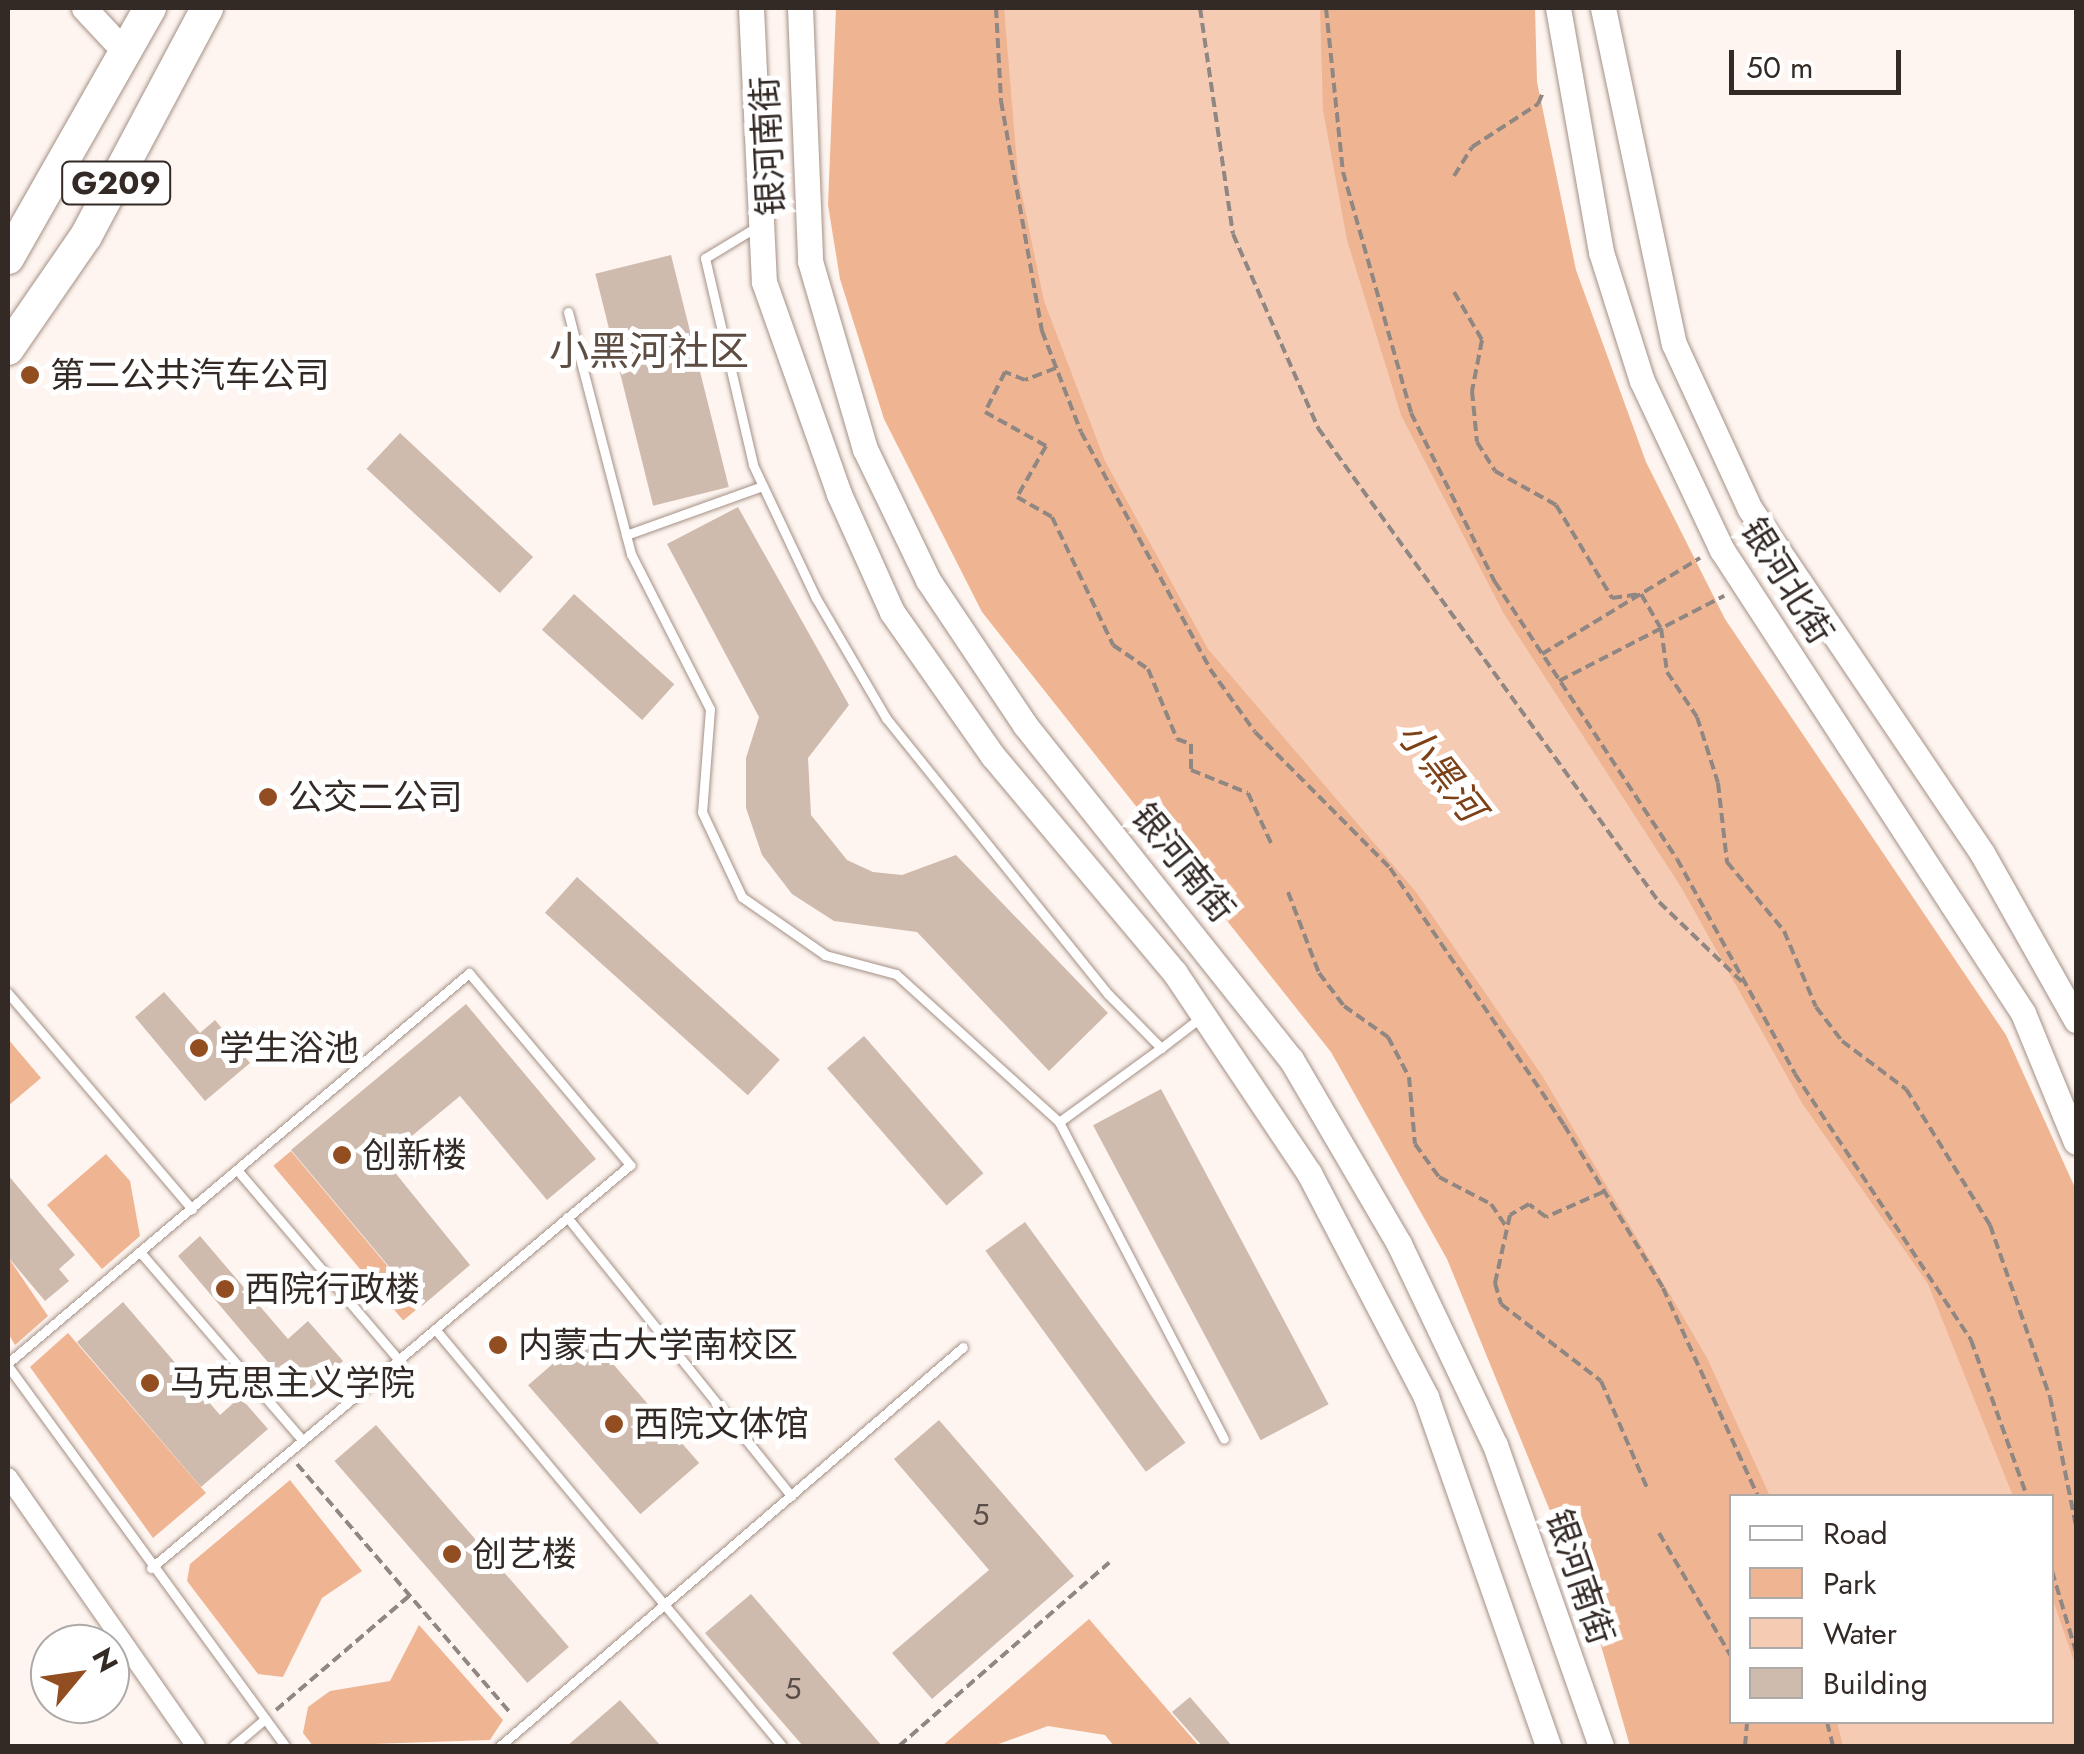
<!DOCTYPE html>
<html>
<head>
<meta charset="utf-8">
<style>
	body { margin:0 }
	#map { position:relative; width:2084px; height:1754px; overflow:hidden; background:#fef5f0; font-family:Jost,"Noto Sans SC",sans-serif }
	div>[style] { position:absolute }
	[style*='--x'] { left:calc(var(--x)*1px); top:calc(var(--y)*1px); width:calc(var(--w)*1px); rotate:calc(var(--a)*1deg) }
	.green>* { inset:0; background:#efb492; transform-origin:0 0 }
	.water>* { inset:0; background:#f5cbb4 }
	.building>* { inset:0; background:#cfbaae; transform-origin:0 0 }
	.path>* { height:4px; margin-top:-2px; transform-origin:0; background:repeating-linear-gradient(90deg,#908783 0 10px,transparent 0 15px) }
	.roads { filter:drop-shadow(0 0 2px #a49085) drop-shadow(0 0 2px #a49085) }
	.lane>* { height:9px; margin:-4.5px; padding:0 4.5px; transform-origin:4.5px; border-radius:4.5px; background:#fff }
	.street>* { height:18px; margin:-9px; padding:0 9px; transform-origin:9px; border-radius:9px; background:#fff }
	.secondary>* { height:25px; margin:-12.5px; padding:0 12.5px; transform-origin:12.5px; border-radius:12.5px; background:#fff }
	.highway>* { height:32px; margin:-16px; padding:0 16px; transform-origin:16px; border-radius:16px; background:#fff }
	.dots>* { width:28px; height:28px; translate:-50% -50%; box-sizing:border-box; border:5px solid #fff; border-radius:50% }
	span { translate:-50% -50%; white-space:nowrap; text-align:center; line-height:1.15; -webkit-text-stroke:10px #fff; paint-order:stroke }
	.number-label { font-size:30px; color:#5a4e48 }
	.number-label span { -webkit-text-stroke-width:0 }
	.shield-label span { padding:2px 8px; background:#fff; border:2px solid; border-radius:8px; -webkit-text-stroke-width:0 }
	.shield-label { font-size:32px; color:#332a26; font-weight:700 }
	.street-label { font-size:35px; color:#332a26 }
	.poi-label { font-size:35px; color:#332a26 }
	.left { translate:0 -50%; text-align:left }
	.water-label { font-size:38px; color:#7e4016; font-style:italic }
	.quarter-label { font-size:40px; color:#5e4d43 }
	.frame { position:absolute; inset:0; border:10px solid #332a26; pointer-events:none }
	.legend { position:absolute; left:1729px; top:1494px; width:325px; height:230px; box-sizing:border-box; background:#fff; border:2px solid #adaaa8; margin:0; padding:12px 18px; list-style:none; font-size:30px; color:#332a26 }
	.legend li { display:flex; align-items:center; gap:20px; height:50px }
	.legend b { width:50px; border:2px solid #adaaa8 }
	.north { position:absolute; left:30px; top:1624px; width:100px; height:100px; box-sizing:border-box; background:#fff; border:2px solid #adaaa8; border-radius:50%; rotate:61deg; font-size:28px; font-weight:700; line-height:40px; text-align:center; color:#332a26 }
	.north::after { content:''; display:block; margin:auto; width:35px; height:45px; background:#924e21; clip-path:polygon(50% 0,100% 100%,50% 72%,0 100%) }
	.scale { position:absolute; left:1729px; top:50px; width:172px; height:45px; box-sizing:border-box; border:5px solid #332a26; border-top:0; padding-left:12px; font-size:30px; line-height:35px; white-space:nowrap; color:#332a26; -webkit-text-stroke:8px #fff; paint-order:stroke }
</style>
</head>
<body>
<div id="map">
	<div class="green">
		<div style="clip-path:polygon(evenodd,836px 8px,1535px 8px,1537px 82px,1576px 270px,1646px 462px,1725px 619px,2006px 1035px,2076px 1190px,2076px 1746px,1630px 1746px,1591px 1611px,1447px 1259px,1331px 1052px,982px 612px,884px 419px,840px 279px,828px 205px,836px 8px,1732px 1496px,2052px 1496px,2052px 1722px,1732px 1722px,1732px 1496px)"></div>
		<div style="clip-path:polygon(8px 1039px,41px 1078px,8px 1106px)"></div>
		<div style="left:291px;top:1151px;width:202px;height:23px;rotate:50deg"></div>
		<div style="clip-path:polygon(106px 1154px,130px 1181px,140px 1236px,102px 1269px,47px 1205px)"></div>
		<div style="clip-path:polygon(8px 1257px,48px 1316px,15px 1345px,8px 1333px)"></div>
		<div style="clip-path:polygon(68px 1333px,206px 1493px,153px 1538px,30px 1367px)"></div>
		<div style="clip-path:polygon(290px 1480px,362px 1571px,322px 1598px,283px 1677px,258px 1674px,187px 1581px,190px 1564px)"></div>
		<div style="clip-path:polygon(1089px 1619px,1199px 1746px,1114px 1746px,1105px 1735px,1048px 1726px,993px 1746px,942px 1746px)"></div>
		<div style="clip-path:polygon(419px 1625px,503px 1720px,490px 1740px,313px 1746px,303px 1733px,308px 1707px,330px 1691px,390px 1681px)"></div>
	</div>
	<div class="water">
		<div style="clip-path:polygon(1004px 8px,1320px 8px,1323px 110px,1347px 240px,1401px 415px,1504px 614px,1681px 887px,1802px 1103px,1928px 1284px,2013px 1496px,1770px 1496px,1707px 1358px,1543px 1077px,1416px 892px,1208px 649px,1105px 461px,1044px 301px,1018px 176px)"></div>
		<div style="clip-path:polygon(2052px 1597px,2076px 1667px,2076px 1746px,1843px 1746px,1837px 1722px,2052px 1722px)"></div>
	</div>
	<div class="building">
		<div style="left:671px;top:255px;width:239px;height:78px;rotate:76deg"></div>
		<div style="left:400px;top:433px;width:182px;height:49px;rotate:43deg"></div>
		<div style="clip-path:polygon(738px 507px,849px 705px,808px 758px,811px 815px,847px 860px,873px 872px,902px 875px,956px 855px,1108px 1013px,1049px 1071px,917px 932px,834px 921px,792px 894px,762px 855px,746px 808px,746px 758px,759px 717px,667px 544px)"></div>
		<div style="left:574px;top:594px;width:135px;height:48px;rotate:42deg"></div>
		<div style="left:577px;top:877px;width:273px;height:48px;rotate:42deg"></div>
		<div style="clip-path:polygon(164px 992px,200px 1033px,215px 1020px,250px 1063px,205px 1101px,135px 1017px)"></div>
		<div style="clip-path:polygon(466px 1004px,596px 1159px,547px 1200px,460px 1096px,384px 1159px,470px 1265px,422px 1306px,291px 1150px)"></div>
		<div style="left:864px;top:1036px;width:182px;height:49px;rotate:49deg"></div>
		<div style="left:1161px;top:1089px;width:357px;height:77px;rotate:62deg"></div>
		<div style="clip-path:polygon(8px 1175px,75px 1255px,59px 1269px,69px 1281px,45px 1301px,8px 1257px)"></div>
		<div style="left:1025px;top:1222px;width:273px;height:49px;rotate:54deg"></div>
		<div style="clip-path:polygon(200px 1236px,288px 1339px,308px 1321px,343px 1361px,299px 1399px,178px 1256px)"></div>
		<div style="clip-path:polygon(123px 1302px,220px 1415px,240px 1397px,268px 1429px,201px 1487px,77px 1342px)"></div>
		<div style="left:587px;top:1334px;width:171px;height:78px;rotate:49deg"></div>
		<div style="clip-path:polygon(939px 1420px,1074px 1576px,932px 1699px,892px 1653px,989px 1570px,894px 1459px)"></div>
		<div style="left:376px;top:1425px;width:294px;height:55px;rotate:49deg"></div>
		<div style="clip-path:polygon(751px 1594px,882px 1746px,803px 1746px,705px 1633px)"></div>
		<div style="clip-path:polygon(1190px 1697px,1232px 1746px,1202px 1746px,1172px 1712px)"></div>
		<div style="clip-path:polygon(620px 1700px,661px 1746px,567px 1746px)"></div>
	</div>
	<div class="path">
		<div style="--x:996;--y:8;--w:93;--a:86.9"></div>
		<div style="--x:1001;--y:101;--w:234;--a:79.9"></div>
		<div style="--x:1042;--y:331;--w:108;--a:68.9"></div>
		<div style="--x:1081;--y:432;--w:270;--a:61.4"></div>
		<div style="--x:1210;--y:669;--w:77;--a:54.5"></div>
		<div style="--x:1255;--y:732;--w:192;--a:45.2"></div>
		<div style="--x:1390;--y:868;--w:310;--a:55.9"></div>
		<div style="--x:1564;--y:1125;--w:191;--a:58.7"></div>
		<div style="--x:1663;--y:1288;--w:229;--a:65.5"></div>
		<div style="--x:1200;--y:8;--w:228;--a:81.7"></div>
		<div style="--x:1233;--y:234;--w:212;--a:66.3"></div>
		<div style="--x:1318;--y:428;--w:584;--a:54.27"></div>
		<div style="--x:1659;--y:902;--w:115;--a:43.9"></div>
		<div style="--x:1326;--y:8;--w:165;--a:84.1"></div>
		<div style="--x:1343;--y:172;--w:250;--a:74.2"></div>
		<div style="--x:1411;--y:413;--w:189;--a:63.6"></div>
		<div style="--x:1495;--y:582;--w:331;--a:56.7"></div>
		<div style="--x:1677;--y:859;--w:245;--a:61.2"></div>
		<div style="--x:1795;--y:1074;--w:319;--a:56.5"></div>
		<div style="--x:1971;--y:1340;--w:166;--a:70.3"></div>
		<div style="--x:1454;--y:176;--w:34;--a:-58"></div>
		<div style="--x:1472;--y:147;--w:79;--a:-33.1"></div>
		<div style="--x:1538;--y:104;--w:15;--a:-67"></div>
		<div style="--x:1454;--y:292;--w:56;--a:59.7"></div>
		<div style="--x:1482;--y:340;--w:52;--a:101.1"></div>
		<div style="--x:1472;--y:391;--w:51;--a:84.4"></div>
		<div style="--x:1477;--y:442;--w:34;--a:58"></div>
		<div style="--x:1495;--y:471;--w:70;--a:29.1"></div>
		<div style="--x:1556;--y:505;--w:109;--a:58.9"></div>
		<div style="--x:1612;--y:598;--w:29;--a:-8"></div>
		<div style="--x:1641;--y:594;--w:39;--a:60"></div>
		<div style="--x:1661;--y:628;--w:44;--a:82.2"></div>
		<div style="--x:1667;--y:672;--w:54;--a:56.3"></div>
		<div style="--x:1697;--y:717;--w:69;--a:72.3"></div>
		<div style="--x:1718;--y:783;--w:80;--a:83.5"></div>
		<div style="--x:1727;--y:862;--w:89;--a:50.4"></div>
		<div style="--x:1784;--y:931;--w:82;--a:67.2"></div>
		<div style="--x:1816;--y:1007;--w:43;--a:52.6"></div>
		<div style="--x:1842;--y:1041;--w:80;--a:36.9"></div>
		<div style="--x:1906;--y:1089;--w:160;--a:58.3"></div>
		<div style="--x:1990;--y:1225;--w:182;--a:70.8"></div>
		<div style="--x:2050;--y:1397;--w:132;--a:78.6"></div>
		<div style="--x:1056;--y:368;--w:33;--a:159"></div>
		<div style="--x:1025;--y:380;--w:22;--a:-158"></div>
		<div style="--x:1005;--y:372;--w:45;--a:116.6"></div>
		<div style="--x:985;--y:412;--w:70;--a:29.1"></div>
		<div style="--x:1046;--y:446;--w:59;--a:119.6"></div>
		<div style="--x:1017;--y:497;--w:40;--a:29.7"></div>
		<div style="--x:1052;--y:517;--w:142;--a:64.5"></div>
		<div style="--x:1113;--y:645;--w:42;--a:34.4"></div>
		<div style="--x:1148;--y:669;--w:76;--a:67.5"></div>
		<div style="--x:1177;--y:739;--w:15;--a:20"></div>
		<div style="--x:1191;--y:744;--w:26;--a:90"></div>
		<div style="--x:1191;--y:770;--w:61;--a:22"></div>
		<div style="--x:1248;--y:793;--w:55;--a:65.3"></div>
		<div style="--x:1542;--y:654;--w:185;--a:-31.3"></div>
		<div style="--x:1559;--y:681;--w:186;--a:-27.3"></div>
		<div style="--x:1288;--y:892;--w:87;--a:69.1"></div>
		<div style="--x:1319;--y:973;--w:41;--a:52.9"></div>
		<div style="--x:1344;--y:1006;--w:54;--a:35.2"></div>
		<div style="--x:1388;--y:1037;--w:45;--a:62.3"></div>
		<div style="--x:1409;--y:1077;--w:67;--a:84.9"></div>
		<div style="--x:1415;--y:1144;--w:41;--a:54"></div>
		<div style="--x:1439;--y:1177;--w:59;--a:27.4"></div>
		<div style="--x:1491;--y:1204;--w:29;--a:56"></div>
		<div style="--x:1603;--y:1192;--w:62;--a:156.3"></div>
		<div style="--x:1546;--y:1217;--w:21;--a:-143"></div>
		<div style="--x:1529;--y:1204;--w:22;--a:150"></div>
		<div style="--x:1510;--y:1215;--w:70;--a:102.4"></div>
		<div style="--x:1495;--y:1283;--w:22;--a:74"></div>
		<div style="--x:1501;--y:1304;--w:126;--a:37.6"></div>
		<div style="--x:1601;--y:1381;--w:119;--a:66.7"></div>
		<div style="--x:297;--y:1464;--w:330;--a:49.4"></div>
		<div style="--x:1659;--y:1533;--w:145;--a:59.7"></div>
		<div style="--x:2052;--y:1571;--w:84;--a:73.5"></div>
		<div style="--x:276;--y:1710;--w:175;--a:-40.6"></div>
		<div style="--x:1827;--y:1722;--w:25;--a:76"></div>
		<div style="--x:899;--y:1746;--w:279;--a:-41.1"></div>
		<div style="--x:1745;--y:1746;--w:24;--a:-85"></div>
	</div>
	<div class="roads">
		<div class="lane">
			<div style="--x:758;--y:226;--w:62;--a:148.9"></div>
			<div style="--x:705;--y:258;--w:212;--a:76.9"></div>
			<div style="--x:753;--y:465;--w:147;--a:64.7"></div>
			<div style="--x:816;--y:598;--w:139;--a:59.7"></div>
			<div style="--x:886;--y:718;--w:354;--a:51.2"></div>
			<div style="--x:1108;--y:994;--w:76;--a:45.5"></div>
			<div style="--x:1161;--y:1048;--w:49;--a:-37.6"></div>
			<div style="--x:568;--y:312;--w:250;--a:75.4"></div>
			<div style="--x:631;--y:554;--w:174;--a:63"></div>
			<div style="--x:710;--y:709;--w:103;--a:94.4"></div>
			<div style="--x:702;--y:812;--w:94;--a:64.8"></div>
			<div style="--x:742;--y:897;--w:101;--a:34.9"></div>
			<div style="--x:825;--y:955;--w:73;--a:15"></div>
			<div style="--x:896;--y:974;--w:220;--a:42.2"></div>
			<div style="--x:1059;--y:1122;--w:126;--a:-36"></div>
			<div style="--x:626;--y:535;--w:145;--a:-19.7"></div>
			<div style="--x:8;--y:993;--w:284;--a:49.6"></div>
			<div style="--x:1059;--y:1122;--w:357;--a:62.5"></div>
			<div style="--x:238;--y:1171;--w:247;--a:49.6"></div>
			<div style="--x:567;--y:1217;--w:358;--a:51.2"></div>
			<div style="--x:140;--y:1252;--w:248;--a:49.2"></div>
			<div style="--x:435;--y:1329;--w:542;--a:50.23"></div>
			<div style="--x:8;--y:1363;--w:604;--a:-40.23"></div>
			<div style="--x:469;--y:973;--w:251;--a:50"></div>
			<div style="--x:630;--y:1165;--w:626;--a:139.92"></div>
			<div style="--x:8;--y:1366;--w:470;--a:53.9"></div>
			<div style="--x:233;--y:1746;--w:42;--a:-40.2"></div>
			<div style="--x:500;--y:1746;--w:611;--a:-40.75"></div>
		</div>
		<div class="street">
			<div style="--x:8;--y:1477;--w:328;--a:55.1"></div>
		</div>
		<div class="secondary">
			<div style="--x:84;--y:8;--w:62;--a:47"></div>
			<div style="--x:751;--y:8;--w:274;--a:87.3"></div>
			<div style="--x:764;--y:282;--w:225;--a:70.5"></div>
			<div style="--x:839;--y:494;--w:129;--a:65.8"></div>
			<div style="--x:892;--y:612;--w:176;--a:55"></div>
			<div style="--x:993;--y:756;--w:283;--a:50"></div>
			<div style="--x:1175;--y:973;--w:241;--a:56.2"></div>
			<div style="--x:1309;--y:1173;--w:253;--a:62.4"></div>
			<div style="--x:1426;--y:1397;--w:370;--a:70.7"></div>
			<div style="--x:800;--y:8;--w:253;--a:87.7"></div>
			<div style="--x:810;--y:261;--w:196;--a:73.7"></div>
			<div style="--x:865;--y:449;--w:145;--a:64.3"></div>
			<div style="--x:928;--y:580;--w:174;--a:56.2"></div>
			<div style="--x:1025;--y:725;--w:427;--a:51.5"></div>
			<div style="--x:1291;--y:1059;--w:214;--a:59.7"></div>
			<div style="--x:1399;--y:1244;--w:223;--a:64.5"></div>
			<div style="--x:1495;--y:1445;--w:319;--a:70.6"></div>
			<div style="--x:1558;--y:8;--w:248;--a:80"></div>
			<div style="--x:1601;--y:252;--w:135;--a:72.4"></div>
			<div style="--x:1642;--y:381;--w:187;--a:64.7"></div>
			<div style="--x:1722;--y:550;--w:552;--a:56.97"></div>
			<div style="--x:2023;--y:1013;--w:139;--a:67.7"></div>
			<div style="--x:1603;--y:8;--w:343;--a:78.1"></div>
			<div style="--x:1674;--y:344;--w:182;--a:65.3"></div>
			<div style="--x:1750;--y:509;--w:415;--a:56"></div>
			<div style="--x:1982;--y:853;--w:192;--a:60.6"></div>
		</div>
		<div class="highway">
			<div style="--x:8;--y:258;--w:288;--a:-60.4"></div>
			<div style="--x:8;--y:349;--w:137;--a:-55.4"></div>
			<div style="--x:86;--y:236;--w:258;--a:-62"></div>
		</div>
	</div>
	<div class="dots">
		<div style="left:30px;top:375px;background:#924e21"></div>
		<div style="left:268px;top:797px;background:#924e21"></div>
		<div style="left:199px;top:1048px;background:#924e21"></div>
		<div style="left:342px;top:1155px;background:#924e21"></div>
		<div style="left:225px;top:1289px;background:#924e21"></div>
		<div style="left:498px;top:1345px;background:#924e21"></div>
		<div style="left:150px;top:1383px;background:#924e21"></div>
		<div style="left:614px;top:1424px;background:#924e21"></div>
		<div style="left:452px;top:1554px;background:#924e21"></div>
	</div>
	<div class="number-label">
		<span style="left:981px;top:1515px">5</span>
		<span style="left:793px;top:1689px">5</span>
	</div>
	<div class="shield-label">
		<span style="left:116px;top:183px">G209</span>
	</div>
	<div class="street-label">
		<span style="left:768px;top:146px;rotate:-93deg">银河南街</span>
		<span style="left:1787px;top:581px;rotate:58deg">银河北街</span>
		<span style="left:1183px;top:863px;rotate:51deg">银河南街</span>
		<span style="left:1580px;top:1577px;rotate:71deg">银河南街</span>
	</div>
	<div class="poi-label">
		<span class="left" style="left:50px;top:375px">第二公共汽车公司</span>
		<span class="left" style="left:288px;top:797px">公交二公司</span>
		<span class="left" style="left:219px;top:1048px">学生浴池</span>
		<span class="left" style="left:362px;top:1155px">创新楼</span>
		<span class="left" style="left:245px;top:1289px">西院行政楼</span>
		<span class="left" style="left:518px;top:1345px">内蒙古大学南校区</span>
		<span class="left" style="left:170px;top:1383px">马克思主义学院</span>
		<span class="left" style="left:634px;top:1424px">西院文体馆</span>
		<span class="left" style="left:472px;top:1554px">创艺楼</span>
	</div>
	<div class="water-label">
		<span style="left:1441px;top:771px;rotate:52deg">小黑河</span>
	</div>
	<div class="quarter-label">
		<span style="left:649px;top:351px">小黑河社区</span>
	</div>
	<div class="frame"></div>
	<ul class="legend">
	<li><b style="height:12px;background:#fff"></b>Road</li>
	<li><b style="height:28px;background:#efb492"></b>Park</li>
	<li><b style="height:28px;background:#f5cbb4"></b>Water</li>
	<li><b style="height:28px;background:#cfbaae"></b>Building</li>
	</ul>
	<div class="north">N</div>
	<div class="scale">50 m</div>
</div>
</body>
</html>
